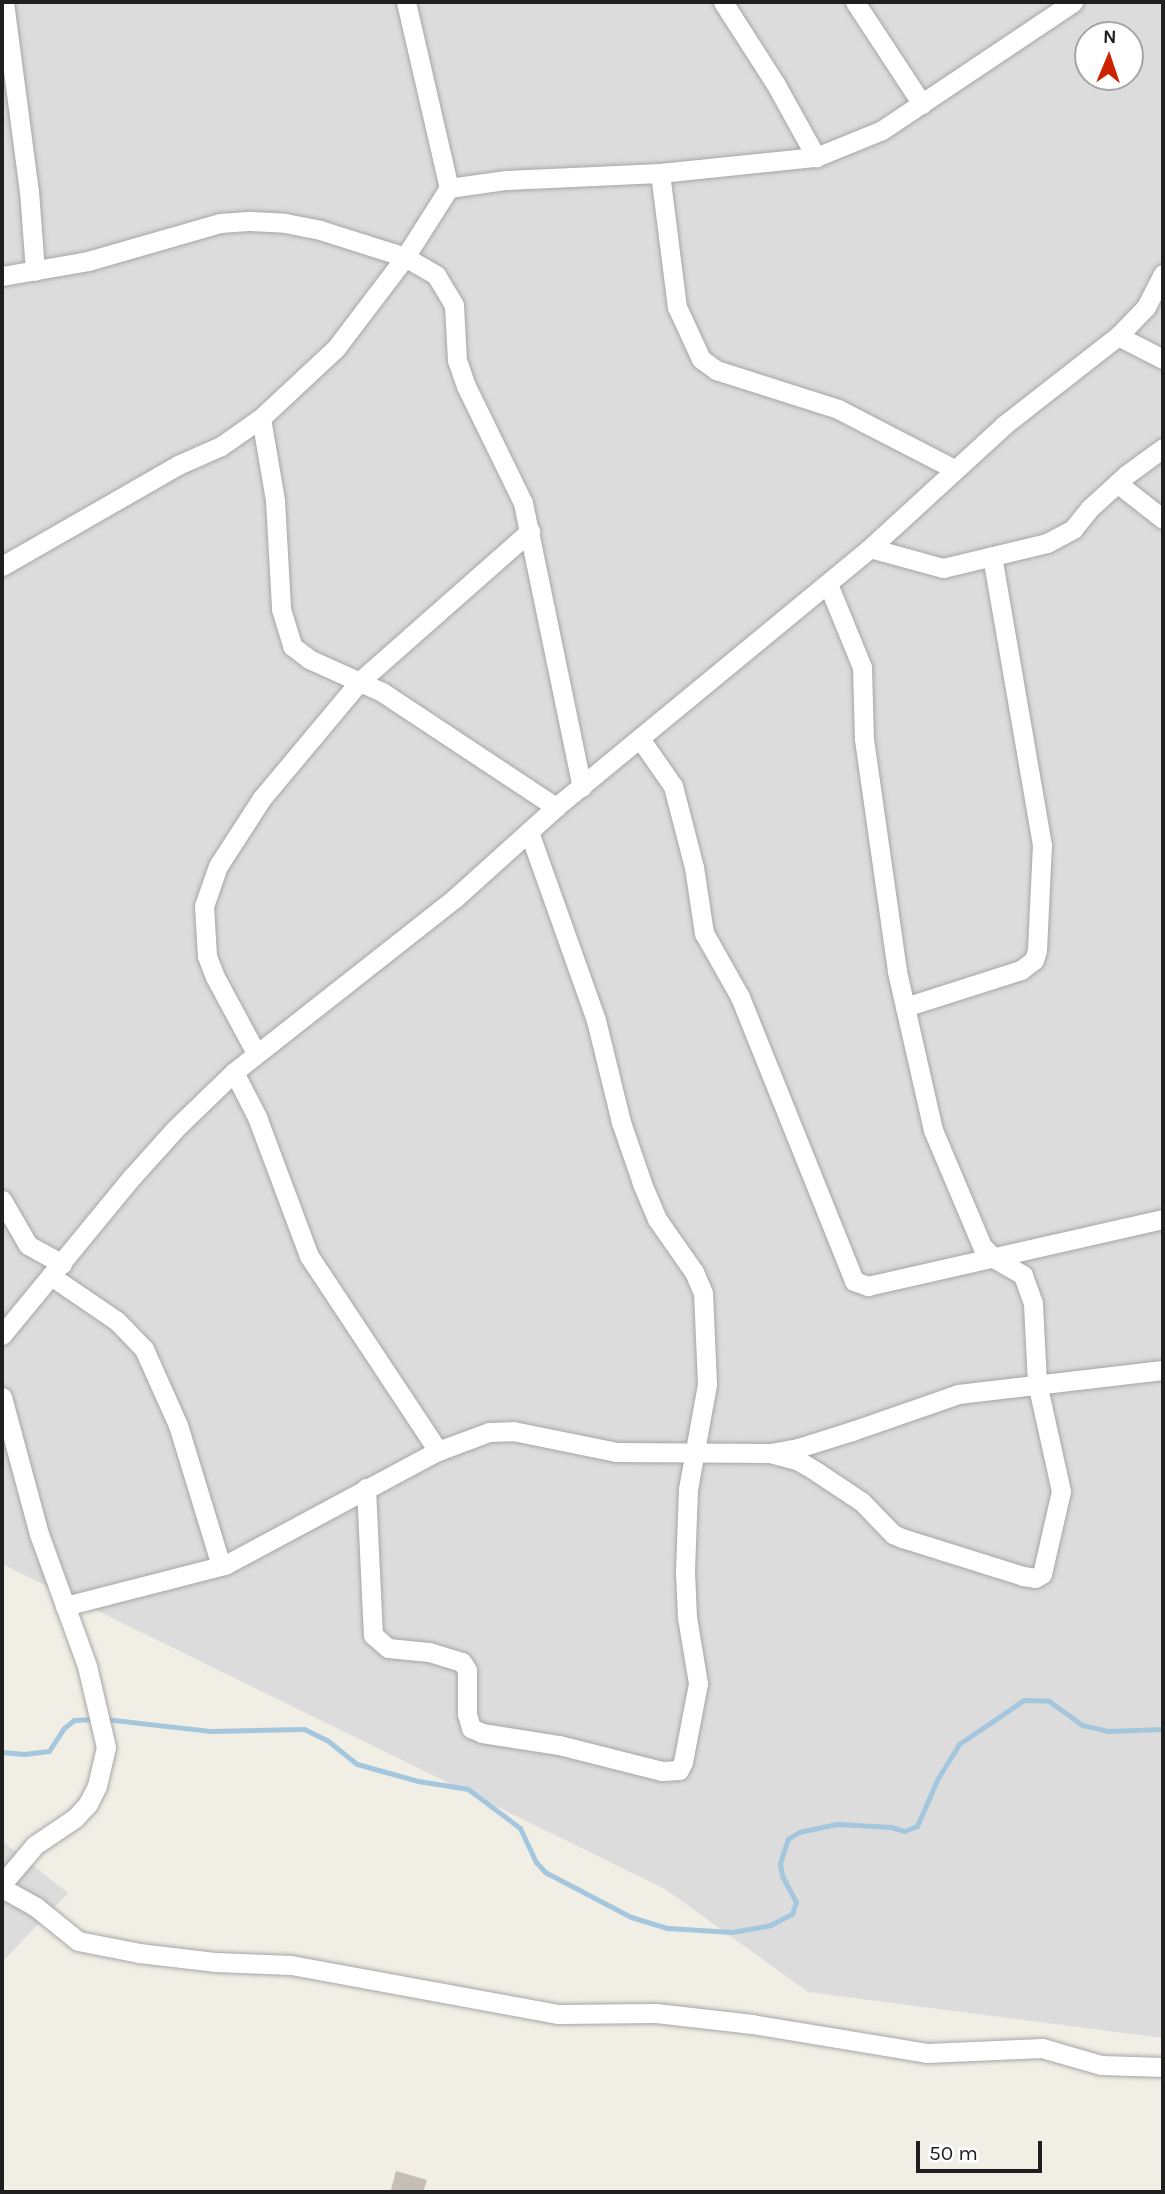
<!DOCTYPE html>
<html>
<head>
<meta charset="utf-8">
<style>
	body { margin:0 }
	#map { position:relative; width:1165px; height:2194px; overflow:hidden; background:#f0eee5; font-family:Karla,sans-serif }
	div>[style] { position:absolute }
	[style*='--x'] { left:calc(var(--x)*1px); top:calc(var(--y)*1px); width:calc(var(--w)*1px); rotate:calc(var(--a)*1deg) }
	.residential>* { inset:0; background:#dddcdc }
	.stream>* { height:5px; margin:-2.5px; padding:0 2.5px; transform-origin:2.5px; border-radius:2.5px; background:#a4c7de }
	.building>* { inset:0; background:#c5beb4 }
	.roads { filter:drop-shadow(0 0 2px #a6a6a6) drop-shadow(0 0 2px #a6a6a6) }
	.minor>* { height:19px; margin:-9.5px; padding:0 9.5px; transform-origin:9.5px; border-radius:9.5px; background:#fff }
	span { translate:-50% -50%; white-space:nowrap; text-align:center; line-height:1.15; -webkit-text-stroke:5px #fff; paint-order:stroke }
	.frame { position:absolute; inset:0; border:4px solid #1f1f1f; pointer-events:none }
	.north { position:absolute; left:1074px; top:21px; width:70px; height:70px; box-sizing:border-box; background:#fff; border:2px solid #a5a5a5; border-radius:50%; rotate:2deg; font-size:19px; font-weight:700; line-height:28px; text-align:center; color:#1f1f1f }
	.north::after { content:''; display:block; margin:auto; width:24px; height:32px; background:#cd2200; clip-path:polygon(50% 0,100% 100%,50% 72%,0 100%) }
	.scale { position:absolute; left:916px; top:2141px; width:126px; height:32px; box-sizing:border-box; border:4px solid #1f1f1f; border-top:0; padding-left:9px; font-size:21px; line-height:24px; white-space:nowrap; color:#1f1f1f; -webkit-text-stroke:5px #fff; paint-order:stroke }
</style>
</head>
<body>
<div id="map">
	<div class="residential">
		<div style="clip-path:polygon(evenodd,2px 2px,1163px 2px,1163px 2038px,808px 1992px,665px 1889px,2px 1564px,2px 2px,1088px 35px,1130px 35px,1130px 77px,1088px 77px,1088px 35px)"></div>
		<div style="clip-path:polygon(2px 1841px,68px 1893px,2px 1962px)"></div>
	</div>
	<div class="stream">
		<div style="--x:105;--y:1719;--w:107;--a:6.5"></div>
		<div style="--x:211;--y:1731;--w:93;--a:-1.2"></div>
		<div style="--x:304;--y:1729;--w:25;--a:26"></div>
		<div style="--x:327;--y:1740;--w:38;--a:39"></div>
		<div style="--x:357;--y:1764;--w:63;--a:15.6"></div>
		<div style="--x:418;--y:1781;--w:51;--a:9.1"></div>
		<div style="--x:468;--y:1789;--w:65;--a:36.9"></div>
		<div style="--x:520;--y:1828;--w:38;--a:65"></div>
		<div style="--x:536;--y:1862;--w:13;--a:48"></div>
		<div style="--x:545;--y:1872;--w:97;--a:27.6"></div>
		<div style="--x:631;--y:1917;--w:39;--a:17"></div>
		<div style="--x:668;--y:1928;--w:64;--a:3.6"></div>
		<div style="--x:732;--y:1932;--w:39;--a:-10"></div>
		<div style="--x:770;--y:1925;--w:25;--a:-27"></div>
		<div style="--x:792;--y:1914;--w:13;--a:-72"></div>
		<div style="--x:796;--y:1902;--w:30;--a:-118"></div>
		<div style="--x:782;--y:1876;--w:13;--a:-99"></div>
		<div style="--x:780;--y:1863;--w:25;--a:-72"></div>
		<div style="--x:788;--y:1839;--w:13;--a:-32"></div>
		<div style="--x:799;--y:1832;--w:40;--a:-12"></div>
		<div style="--x:838;--y:1824;--w:53;--a:3.2"></div>
		<div style="--x:891;--y:1827;--w:14;--a:17"></div>
		<div style="--x:904;--y:1831;--w:14;--a:-21"></div>
		<div style="--x:917;--y:1826;--w:52;--a:-66.4"></div>
		<div style="--x:938;--y:1778;--w:40;--a:-58"></div>
		<div style="--x:959;--y:1744;--w:78;--a:-34.1"></div>
		<div style="--x:1024;--y:1700;--w:25;--a:2"></div>
		<div style="--x:1049;--y:1701;--w:41;--a:36"></div>
		<div style="--x:1082;--y:1725;--w:27;--a:13"></div>
		<div style="--x:1108;--y:1731;--w:55;--a:-2.1"></div>
		<div style="--x:2;--y:1752;--w:22;--a:5"></div>
		<div style="--x:24;--y:1754;--w:25;--a:-7"></div>
		<div style="--x:49;--y:1751;--w:27;--a:-57"></div>
		<div style="--x:64;--y:1728;--w:13;--a:-39"></div>
		<div style="--x:74;--y:1720;--w:21;--a:-3"></div>
	</div>
	<div class="building">
		<div style="clip-path:polygon(396px 2171px,427px 2180px,423px 2192px,391px 2190px)"></div>
	</div>
	<div class="roads">
		<div class="minor">
			<div style="--x:4;--y:2;--w:191;--a:82.5"></div>
			<div style="--x:29;--y:191;--w:80;--a:85.7"></div>
			<div style="--x:406;--y:2;--w:191;--a:77"></div>
			<div style="--x:723;--y:2;--w:96;--a:57.3"></div>
			<div style="--x:775;--y:83;--w:85;--a:61"></div>
			<div style="--x:855;--y:2;--w:122;--a:56.7"></div>
			<div style="--x:660;--y:173;--w:135;--a:82.8"></div>
			<div style="--x:677;--y:307;--w:57;--a:65.2"></div>
			<div style="--x:701;--y:359;--w:19;--a:36"></div>
			<div style="--x:716;--y:370;--w:128;--a:17.7"></div>
			<div style="--x:838;--y:409;--w:131;--a:27.3"></div>
			<div style="--x:2;--y:276;--w:87;--a:-9.9"></div>
			<div style="--x:88;--y:261;--w:137;--a:-16.1"></div>
			<div style="--x:220;--y:223;--w:31;--a:-4"></div>
			<div style="--x:251;--y:221;--w:34;--a:3"></div>
			<div style="--x:285;--y:223;--w:36;--a:11"></div>
			<div style="--x:320;--y:230;--w:89;--a:17.6"></div>
			<div style="--x:405;--y:257;--w:36;--a:30"></div>
			<div style="--x:436;--y:275;--w:35;--a:59"></div>
			<div style="--x:454;--y:305;--w:55;--a:86.9"></div>
			<div style="--x:457;--y:360;--w:28;--a:71"></div>
			<div style="--x:466;--y:386;--w:130;--a:64"></div>
			<div style="--x:523;--y:503;--w:290;--a:78.3"></div>
			<div style="--x:1118;--y:336;--w:51;--a:27.1"></div>
			<div style="--x:261;--y:418;--w:83;--a:80.3"></div>
			<div style="--x:275;--y:500;--w:109;--a:86.8"></div>
			<div style="--x:281;--y:609;--w:39;--a:73"></div>
			<div style="--x:292;--y:646;--w:21;--a:37"></div>
			<div style="--x:309;--y:659;--w:80;--a:24.3"></div>
			<div style="--x:382;--y:692;--w:209;--a:33.5"></div>
			<div style="--x:1117;--y:483;--w:58;--a:38"></div>
			<div style="--x:870;--y:548;--w:76;--a:15.3"></div>
			<div style="--x:943;--y:568;--w:107;--a:-13.5"></div>
			<div style="--x:1047;--y:543;--w:30;--a:-28"></div>
			<div style="--x:1073;--y:529;--w:27;--a:-51"></div>
			<div style="--x:1090;--y:508;--w:49;--a:-42.5"></div>
			<div style="--x:1126;--y:475;--w:46;--a:-36.1"></div>
			<div style="--x:2;--y:566;--w:203;--a:-29.8"></div>
			<div style="--x:178;--y:465;--w:47;--a:-23.8"></div>
			<div style="--x:221;--y:446;--w:49;--a:-35"></div>
			<div style="--x:261;--y:418;--w:103;--a:-43"></div>
			<div style="--x:336;--y:348;--w:114;--a:-52.8"></div>
			<div style="--x:405;--y:257;--w:82;--a:-57.5"></div>
			<div style="--x:449;--y:188;--w:58;--a:-8"></div>
			<div style="--x:506;--y:180;--w:154;--a:-2.6"></div>
			<div style="--x:660;--y:173;--w:157;--a:-5.9"></div>
			<div style="--x:816;--y:157;--w:71;--a:-22.2"></div>
			<div style="--x:882;--y:130;--w:230;--a:-33.8"></div>
			<div style="--x:641;--y:740;--w:56;--a:55.2"></div>
			<div style="--x:673;--y:786;--w:84;--a:75.5"></div>
			<div style="--x:694;--y:867;--w:67;--a:81.4"></div>
			<div style="--x:704;--y:933;--w:73;--a:60.6"></div>
			<div style="--x:740;--y:997;--w:306;--a:68.1"></div>
			<div style="--x:854;--y:1281;--w:15;--a:20"></div>
			<div style="--x:868;--y:1286;--w:303;--a:-12.8"></div>
			<div style="--x:905;--y:1007;--w:122;--a:-17.7"></div>
			<div style="--x:1021;--y:970;--w:16;--a:-38"></div>
			<div style="--x:1034;--y:960;--w:10;--a:-73"></div>
			<div style="--x:1037;--y:950;--w:105;--a:-87.3"></div>
			<div style="--x:1042;--y:845;--w:292;--a:-99.8"></div>
			<div style="--x:256;--y:1053;--w:86;--a:-118.3"></div>
			<div style="--x:215;--y:977;--w:22;--a:-111"></div>
			<div style="--x:207;--y:956;--w:50;--a:-93.4"></div>
			<div style="--x:204;--y:906;--w:42;--a:-70.7"></div>
			<div style="--x:218;--y:866;--w:81;--a:-57.1"></div>
			<div style="--x:262;--y:798;--w:153;--a:-50.1"></div>
			<div style="--x:360;--y:681;--w:227;--a:-41.4"></div>
			<div style="--x:234;--y:1072;--w:51;--a:62.9"></div>
			<div style="--x:257;--y:1117;--w:148;--a:69.5"></div>
			<div style="--x:309;--y:1256;--w:234;--a:56.5"></div>
			<div style="--x:2;--y:1200;--w:52;--a:60"></div>
			<div style="--x:28;--y:1245;--w:39;--a:29"></div>
			<div style="--x:51;--y:1276;--w:80;--a:34.3"></div>
			<div style="--x:117;--y:1321;--w:39;--a:46"></div>
			<div style="--x:144;--y:1349;--w:83;--a:65.9"></div>
			<div style="--x:178;--y:1425;--w:147;--a:73"></div>
			<div style="--x:2;--y:1335;--w:205;--a:-50.6"></div>
			<div style="--x:132;--y:1177;--w:64;--a:-48.1"></div>
			<div style="--x:175;--y:1129;--w:82;--a:-44"></div>
			<div style="--x:234;--y:1072;--w:281;--a:-38.2"></div>
			<div style="--x:455;--y:898;--w:136;--a:-42"></div>
			<div style="--x:556;--y:807;--w:407;--a:-39.5"></div>
			<div style="--x:870;--y:548;--w:182;--a:-42.5"></div>
			<div style="--x:1004;--y:425;--w:145;--a:-38"></div>
			<div style="--x:1118;--y:336;--w:40;--a:-46"></div>
			<div style="--x:1146;--y:307;--w:37;--a:-63"></div>
			<div style="--x:2;--y:1397;--w:142;--a:74.9"></div>
			<div style="--x:39;--y:1534;--w:140;--a:70"></div>
			<div style="--x:87;--y:1666;--w:83;--a:76.8"></div>
			<div style="--x:106;--y:1747;--w:40;--a:103"></div>
			<div style="--x:97;--y:1786;--w:20;--a:117"></div>
			<div style="--x:88;--y:1804;--w:19;--a:133"></div>
			<div style="--x:75;--y:1818;--w:48;--a:146"></div>
			<div style="--x:35;--y:1845;--w:51;--a:130.2"></div>
			<div style="--x:770;--y:1453;--w:30;--a:15"></div>
			<div style="--x:799;--y:1461;--w:21;--a:31"></div>
			<div style="--x:817;--y:1472;--w:54;--a:33.7"></div>
			<div style="--x:862;--y:1502;--w:45;--a:45.9"></div>
			<div style="--x:893;--y:1534;--w:10;--a:24"></div>
			<div style="--x:902;--y:1538;--w:127;--a:17.4"></div>
			<div style="--x:1023;--y:1576;--w:12;--a:9"></div>
			<div style="--x:1035;--y:1578;--w:8;--a:-30"></div>
			<div style="--x:1042;--y:1574;--w:85;--a:-77.1"></div>
			<div style="--x:1061;--y:1491;--w:111;--a:-102.5"></div>
			<div style="--x:1037;--y:1383;--w:80;--a:-92.9"></div>
			<div style="--x:1033;--y:1303;--w:30;--a:-110"></div>
			<div style="--x:1023;--y:1275;--w:34;--a:-150"></div>
			<div style="--x:994;--y:1258;--w:17;--a:-135"></div>
			<div style="--x:982;--y:1246;--w:126;--a:-112.9"></div>
			<div style="--x:933;--y:1130;--w:163;--a:-102.8"></div>
			<div style="--x:897;--y:971;--w:234;--a:-98.1"></div>
			<div style="--x:864;--y:739;--w:72;--a:-91.6"></div>
			<div style="--x:862;--y:667;--w:90;--a:-112.3"></div>
			<div style="--x:366;--y:1488;--w:147;--a:87.3"></div>
			<div style="--x:373;--y:1635;--w:20;--a:41"></div>
			<div style="--x:388;--y:1648;--w:41;--a:5.6"></div>
			<div style="--x:429;--y:1652;--w:34;--a:17"></div>
			<div style="--x:462;--y:1662;--w:9;--a:58"></div>
			<div style="--x:467;--y:1670;--w:44;--a:90"></div>
			<div style="--x:467;--y:1714;--w:15;--a:74"></div>
			<div style="--x:471;--y:1728;--w:12;--a:24"></div>
			<div style="--x:482;--y:1733;--w:78;--a:8.9"></div>
			<div style="--x:559;--y:1745;--w:106;--a:14.2"></div>
			<div style="--x:662;--y:1771;--w:17;--a:-3"></div>
			<div style="--x:679;--y:1770;--w:9;--a:-63"></div>
			<div style="--x:683;--y:1762;--w:80;--a:-79.2"></div>
			<div style="--x:698;--y:1683;--w:67;--a:-99.5"></div>
			<div style="--x:687;--y:1617;--w:46;--a:-92.5"></div>
			<div style="--x:685;--y:1571;--w:82;--a:-87.9"></div>
			<div style="--x:688;--y:1489;--w:107;--a:-79.7"></div>
			<div style="--x:707;--y:1384;--w:91;--a:-92.5"></div>
			<div style="--x:703;--y:1293;--w:23;--a:-113"></div>
			<div style="--x:694;--y:1272;--w:65;--a:-124.9"></div>
			<div style="--x:657;--y:1219;--w:39;--a:-113"></div>
			<div style="--x:642;--y:1183;--w:65;--a:-109"></div>
			<div style="--x:621;--y:1122;--w:105;--a:-103.8"></div>
			<div style="--x:596;--y:1020;--w:200;--a:-109.6"></div>
			<div style="--x:65;--y:1606;--w:165;--a:-14.4"></div>
			<div style="--x:225;--y:1565;--w:242;--a:-28.2"></div>
			<div style="--x:438;--y:1451;--w:54;--a:-20.4"></div>
			<div style="--x:489;--y:1432;--w:24;--a:-2"></div>
			<div style="--x:513;--y:1431;--w:105;--a:11.5"></div>
			<div style="--x:616;--y:1452;--w:154;--a:0.4"></div>
			<div style="--x:770;--y:1453;--w:28;--a:-10"></div>
			<div style="--x:798;--y:1448;--w:57;--a:-17.5"></div>
			<div style="--x:852;--y:1431;--w:112;--a:-19.2"></div>
			<div style="--x:958;--y:1394;--w:206;--a:-6.7"></div>
			<div style="--x:2;--y:1888;--w:39;--a:29"></div>
			<div style="--x:36;--y:1907;--w:54;--a:39"></div>
			<div style="--x:78;--y:1941;--w:62;--a:11.1"></div>
			<div style="--x:139;--y:1953;--w:78;--a:6.7"></div>
			<div style="--x:216;--y:1962;--w:75;--a:2.3"></div>
			<div style="--x:291;--y:1965;--w:272;--a:10.4"></div>
			<div style="--x:559;--y:2014;--w:97;--a:-0.6"></div>
			<div style="--x:656;--y:2013;--w:97;--a:6.5"></div>
			<div style="--x:752;--y:2024;--w:177;--a:9.4"></div>
			<div style="--x:927;--y:2053;--w:115;--a:-2.5"></div>
			<div style="--x:1042;--y:2048;--w:61;--a:16.1"></div>
			<div style="--x:1101;--y:2065;--w:62;--a:1.8"></div>
		</div>
	</div>
	<div class="frame"></div>
	<div class="north">N</div>
	<div class="scale">50 m</div>
</div>
</body>
</html>
